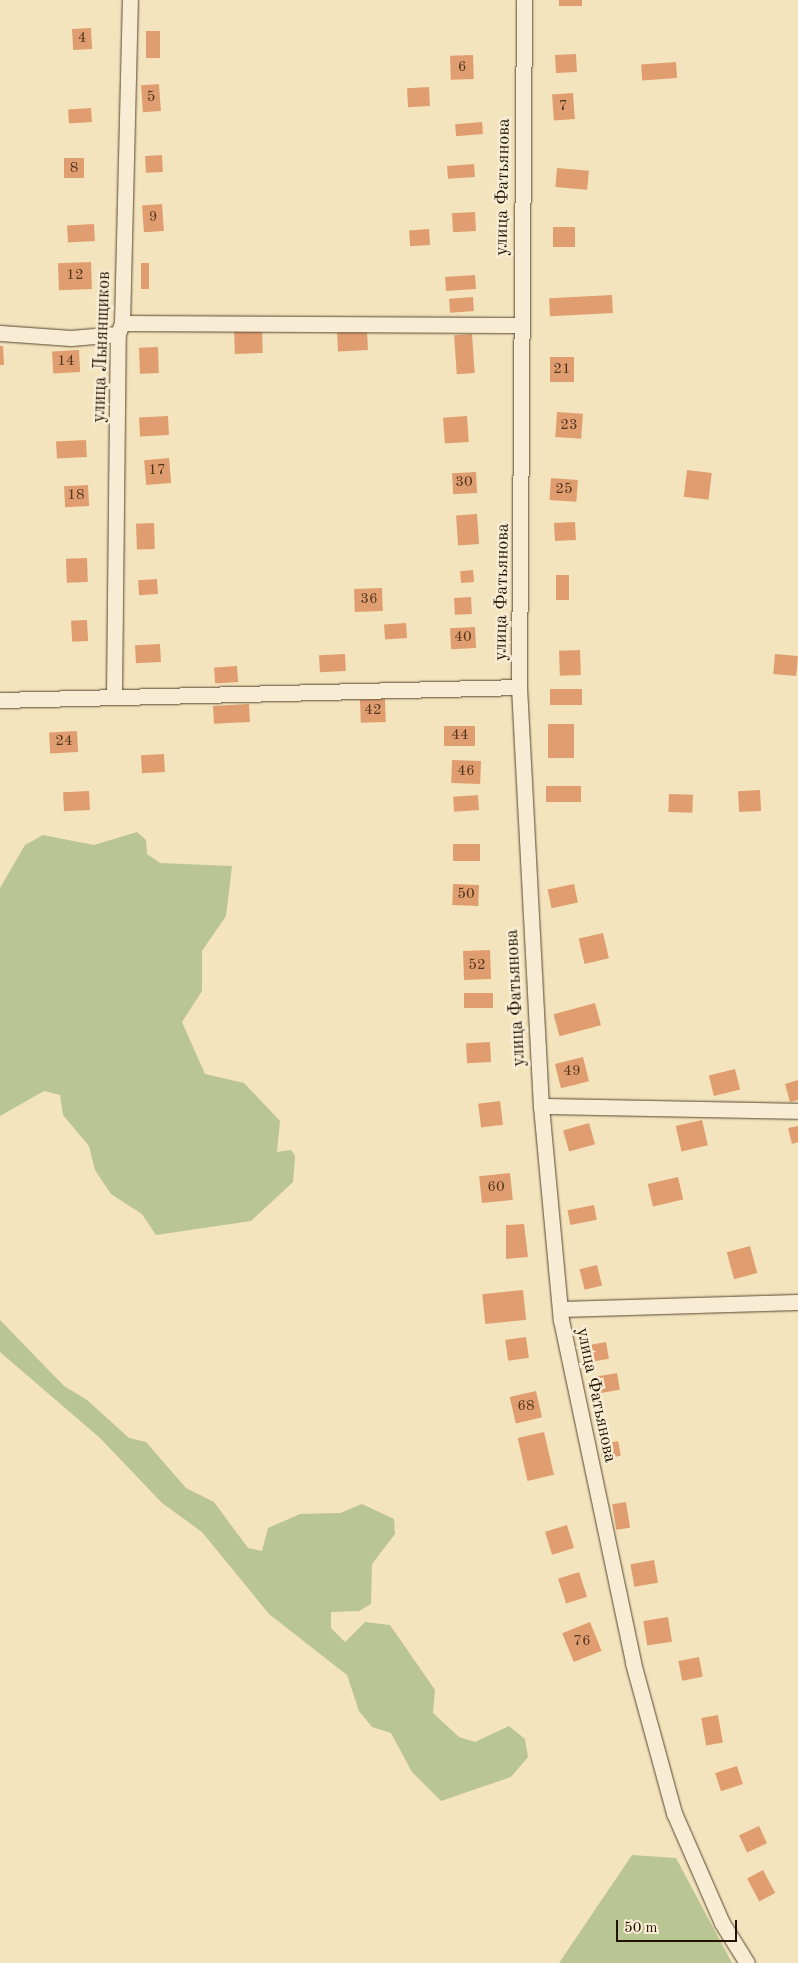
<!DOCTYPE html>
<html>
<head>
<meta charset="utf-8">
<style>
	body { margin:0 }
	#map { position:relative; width:798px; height:1963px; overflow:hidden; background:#f4e4bd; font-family:"Old Standard TT",serif }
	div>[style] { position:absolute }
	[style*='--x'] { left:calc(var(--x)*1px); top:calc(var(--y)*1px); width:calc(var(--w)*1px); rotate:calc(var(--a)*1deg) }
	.green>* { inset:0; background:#b9c593 }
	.building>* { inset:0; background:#e09e70; transform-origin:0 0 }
	.roads { filter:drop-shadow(0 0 1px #564630) drop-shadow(0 0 1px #564630) }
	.minor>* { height:15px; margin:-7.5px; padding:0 7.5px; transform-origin:7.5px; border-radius:7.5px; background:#f8edd4 }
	span { translate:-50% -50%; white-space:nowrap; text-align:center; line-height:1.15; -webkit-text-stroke:5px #f8edd4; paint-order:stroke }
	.number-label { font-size:15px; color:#52351d }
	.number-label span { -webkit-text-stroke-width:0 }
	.street-label { font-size:18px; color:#221201 }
	.scale { position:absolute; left:616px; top:1920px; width:121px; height:22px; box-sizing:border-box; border:2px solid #221201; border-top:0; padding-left:6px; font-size:15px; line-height:18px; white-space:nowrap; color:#221201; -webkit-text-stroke:4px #f8edd4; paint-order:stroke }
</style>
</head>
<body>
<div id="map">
	<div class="green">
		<div style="clip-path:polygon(137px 832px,146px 840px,147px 854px,160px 863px,232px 866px,226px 916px,202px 951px,202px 991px,182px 1022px,205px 1074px,244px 1083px,280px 1121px,277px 1152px,291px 1150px,295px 1156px,293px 1182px,251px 1221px,156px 1235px,142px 1214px,111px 1194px,95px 1170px,89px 1146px,63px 1115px,60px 1095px,44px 1091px,0 1116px,0 888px,25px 845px,43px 835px,94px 845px)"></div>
		<div style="clip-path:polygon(0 1320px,64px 1386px,87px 1400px,129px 1438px,146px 1442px,186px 1488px,214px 1502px,248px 1548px,262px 1551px,268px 1528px,300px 1514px,340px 1513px,362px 1504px,394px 1519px,395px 1534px,372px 1564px,371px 1604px,359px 1611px,331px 1612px,331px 1628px,345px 1642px,365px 1622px,390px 1625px,435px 1690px,433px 1713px,459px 1737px,475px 1742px,509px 1726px,525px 1739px,528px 1757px,511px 1777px,441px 1801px,412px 1772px,391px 1733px,372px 1727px,359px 1711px,347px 1675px,269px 1614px,202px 1532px,162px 1503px,100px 1438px,0 1352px)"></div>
		<div style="clip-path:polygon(632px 1855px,676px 1858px,732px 1963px,559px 1963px)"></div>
	</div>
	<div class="building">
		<div style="left:559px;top:0;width:23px;height:6px"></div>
		<div style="left:91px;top:28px;width:21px;height:19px;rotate:87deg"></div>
		<div style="left:146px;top:31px;width:14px;height:27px"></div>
		<div style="left:576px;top:54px;width:18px;height:21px;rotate:87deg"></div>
		<div style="left:473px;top:55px;width:24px;height:23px;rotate:88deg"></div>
		<div style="left:676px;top:62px;width:16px;height:35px;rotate:86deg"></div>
		<div style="left:159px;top:84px;width:27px;height:18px;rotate:86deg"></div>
		<div style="left:429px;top:87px;width:19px;height:22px;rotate:87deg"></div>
		<div style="left:573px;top:93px;width:26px;height:21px;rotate:86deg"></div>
		<div style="left:91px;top:108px;width:14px;height:23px;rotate:86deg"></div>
		<div style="left:482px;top:122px;width:12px;height:27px;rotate:85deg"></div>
		<div style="left:162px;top:155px;width:17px;height:17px;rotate:87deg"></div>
		<div style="left:84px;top:158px;width:20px;height:20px;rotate:90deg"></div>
		<div style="left:474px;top:164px;width:13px;height:27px;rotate:86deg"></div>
		<div style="left:557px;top:168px;width:32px;height:19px;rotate:5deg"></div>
		<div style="left:162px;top:204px;width:27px;height:20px;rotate:86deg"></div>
		<div style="left:475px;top:212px;width:19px;height:23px;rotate:87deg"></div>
		<div style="left:94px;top:224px;width:17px;height:27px;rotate:87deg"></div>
		<div style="left:553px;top:227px;width:22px;height:20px"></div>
		<div style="left:429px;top:229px;width:16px;height:20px;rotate:86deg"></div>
		<div style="left:91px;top:262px;width:27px;height:33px;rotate:88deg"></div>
		<div style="left:141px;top:263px;width:8px;height:26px"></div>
		<div style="left:475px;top:275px;width:14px;height:30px;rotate:86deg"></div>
		<div style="left:612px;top:295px;width:18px;height:63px;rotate:87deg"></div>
		<div style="left:473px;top:297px;width:14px;height:24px;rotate:86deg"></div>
		<div style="left:262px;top:330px;width:23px;height:28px;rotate:88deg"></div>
		<div style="left:367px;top:331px;width:19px;height:30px;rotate:87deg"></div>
		<div style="left:472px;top:334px;width:39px;height:18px;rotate:86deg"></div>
		<div style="clip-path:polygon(0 346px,3px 346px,4px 365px,0 365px)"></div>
		<div style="left:158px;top:347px;width:26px;height:19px;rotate:88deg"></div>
		<div style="left:79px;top:350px;width:22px;height:27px;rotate:87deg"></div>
		<div style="left:550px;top:357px;width:24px;height:25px"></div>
		<div style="left:557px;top:412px;width:26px;height:25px;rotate:4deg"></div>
		<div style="left:168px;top:416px;width:19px;height:29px;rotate:87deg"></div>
		<div style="left:467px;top:416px;width:26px;height:24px;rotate:86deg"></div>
		<div style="left:86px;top:440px;width:17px;height:30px;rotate:87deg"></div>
		<div style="left:169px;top:458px;width:25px;height:25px;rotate:85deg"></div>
		<div style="left:687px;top:470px;width:25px;height:27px;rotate:7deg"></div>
		<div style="left:476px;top:472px;width:21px;height:24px;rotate:87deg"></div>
		<div style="left:551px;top:478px;width:27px;height:22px;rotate:4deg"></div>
		<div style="left:88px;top:485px;width:21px;height:24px;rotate:87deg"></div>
		<div style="left:477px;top:514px;width:30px;height:21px;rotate:86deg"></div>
		<div style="left:575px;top:522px;width:18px;height:21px;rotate:87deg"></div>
		<div style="left:154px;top:523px;width:26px;height:18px;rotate:88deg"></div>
		<div style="left:87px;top:558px;width:24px;height:21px;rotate:88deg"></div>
		<div style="left:473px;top:570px;width:12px;height:13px;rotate:85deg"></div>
		<div style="left:556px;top:575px;width:13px;height:25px"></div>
		<div style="left:157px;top:579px;width:15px;height:19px;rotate:86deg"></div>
		<div style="left:382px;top:588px;width:23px;height:28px;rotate:88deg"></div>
		<div style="left:471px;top:597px;width:17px;height:17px;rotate:87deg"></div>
		<div style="left:87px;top:620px;width:21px;height:16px;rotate:87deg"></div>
		<div style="left:406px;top:623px;width:15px;height:22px;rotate:86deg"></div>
		<div style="left:475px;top:627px;width:21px;height:25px;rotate:87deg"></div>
		<div style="left:160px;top:644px;width:18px;height:25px;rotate:87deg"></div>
		<div style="left:580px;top:650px;width:25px;height:21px;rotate:88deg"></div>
		<div style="left:345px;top:654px;width:17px;height:26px;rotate:87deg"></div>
		<div style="left:775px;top:654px;width:23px;height:20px;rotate:5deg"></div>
		<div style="left:237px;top:666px;width:16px;height:23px;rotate:86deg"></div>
		<div style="left:550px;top:689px;width:32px;height:16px"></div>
		<div style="left:385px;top:699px;width:23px;height:25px;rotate:88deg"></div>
		<div style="left:249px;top:704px;width:18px;height:36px;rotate:87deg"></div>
		<div style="left:548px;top:724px;width:26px;height:34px"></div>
		<div style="left:444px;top:726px;width:31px;height:20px"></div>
		<div style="left:77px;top:731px;width:21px;height:28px;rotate:87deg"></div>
		<div style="left:164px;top:754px;width:18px;height:23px;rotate:87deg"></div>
		<div style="left:452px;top:760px;width:29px;height:23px;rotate:2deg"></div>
		<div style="left:581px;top:786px;width:16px;height:35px;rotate:90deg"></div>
		<div style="left:760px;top:790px;width:21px;height:22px;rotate:87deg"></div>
		<div style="left:89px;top:791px;width:19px;height:26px;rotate:87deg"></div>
		<div style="left:669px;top:794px;width:24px;height:18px;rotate:2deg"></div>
		<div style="left:478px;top:795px;width:15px;height:25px;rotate:86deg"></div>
		<div style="left:453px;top:844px;width:27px;height:17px"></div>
		<div style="left:453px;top:884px;width:26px;height:21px;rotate:2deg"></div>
		<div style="left:574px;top:884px;width:19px;height:27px;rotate:78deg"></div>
		<div style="left:603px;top:933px;width:26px;height:25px;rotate:77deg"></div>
		<div style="left:490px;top:950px;width:29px;height:27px;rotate:88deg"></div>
		<div style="left:464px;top:993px;width:29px;height:15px"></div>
		<div style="left:595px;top:1003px;width:23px;height:43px;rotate:75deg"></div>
		<div style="left:490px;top:1042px;width:20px;height:24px;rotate:87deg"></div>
		<div style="left:583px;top:1057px;width:25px;height:29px;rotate:76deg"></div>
		<div style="left:735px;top:1069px;width:21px;height:27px;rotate:76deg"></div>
		<div style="clip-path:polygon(798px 1080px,798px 1100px,790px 1102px,785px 1084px)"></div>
		<div style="left:500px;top:1101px;width:24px;height:22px;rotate:83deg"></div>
		<div style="left:702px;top:1120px;width:26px;height:27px;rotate:77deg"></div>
		<div style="left:589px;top:1123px;width:22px;height:27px;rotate:74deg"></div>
		<div style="clip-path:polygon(798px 1126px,798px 1142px,792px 1144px,788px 1128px)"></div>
		<div style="left:510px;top:1173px;width:27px;height:31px;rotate:84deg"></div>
		<div style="left:678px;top:1177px;width:23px;height:31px;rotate:77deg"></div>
		<div style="left:594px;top:1205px;width:15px;height:27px;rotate:79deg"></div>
		<div style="clip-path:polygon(524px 1224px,528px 1257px,506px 1259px,506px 1225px)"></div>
		<div style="left:750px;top:1246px;width:28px;height:24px;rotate:75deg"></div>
		<div style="left:597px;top:1265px;width:21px;height:18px;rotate:76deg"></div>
		<div style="left:523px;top:1290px;width:30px;height:41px;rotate:84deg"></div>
		<div style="left:526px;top:1337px;width:21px;height:21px;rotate:82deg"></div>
		<div style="left:606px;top:1342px;width:17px;height:17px;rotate:80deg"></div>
		<div style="left:617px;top:1373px;width:17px;height:22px;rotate:80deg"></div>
		<div style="left:536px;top:1391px;width:27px;height:27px;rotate:77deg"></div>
		<div style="left:544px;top:1432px;width:44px;height:27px;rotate:77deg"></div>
		<div style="left:618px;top:1441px;width:15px;height:19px;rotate:79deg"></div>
		<div style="left:626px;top:1502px;width:26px;height:14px;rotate:81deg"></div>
		<div style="left:567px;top:1525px;width:24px;height:23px;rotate:73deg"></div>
		<div style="left:654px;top:1560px;width:23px;height:24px;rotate:80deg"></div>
		<div style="left:579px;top:1572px;width:26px;height:22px;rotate:72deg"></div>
		<div style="left:668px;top:1617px;width:25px;height:25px;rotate:81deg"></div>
		<div style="left:590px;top:1622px;width:31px;height:30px;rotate:68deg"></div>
		<div style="left:699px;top:1657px;width:20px;height:21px;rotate:79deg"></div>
		<div style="left:718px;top:1715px;width:28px;height:17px;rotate:80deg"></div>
		<div style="left:737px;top:1766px;width:19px;height:23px;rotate:72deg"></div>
		<div style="left:759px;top:1826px;width:19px;height:22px;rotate:65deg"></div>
		<div style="left:763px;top:1870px;width:26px;height:18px;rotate:62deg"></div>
	</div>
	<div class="roads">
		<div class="minor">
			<div style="--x:524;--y:0;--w:687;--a:90.42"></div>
			<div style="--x:519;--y:687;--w:420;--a:87"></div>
			<div style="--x:541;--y:1106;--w:215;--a:84.7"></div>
			<div style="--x:561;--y:1320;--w:350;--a:78.1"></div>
			<div style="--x:633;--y:1663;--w:156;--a:74.7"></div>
			<div style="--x:674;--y:1813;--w:120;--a:66.4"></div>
			<div style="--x:722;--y:1923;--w:47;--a:58"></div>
			<div style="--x:122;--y:323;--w:399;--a:0.3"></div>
			<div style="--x:0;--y:333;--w:71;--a:4"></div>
			<div style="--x:71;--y:338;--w:47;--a:-4.9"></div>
			<div style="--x:114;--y:696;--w:362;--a:-89.4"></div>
			<div style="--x:118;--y:334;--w:12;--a:-70"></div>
			<div style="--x:122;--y:323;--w:323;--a:-88.6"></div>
			<div style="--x:0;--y:700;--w:519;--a:-1.43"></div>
			<div style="--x:541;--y:1106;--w:257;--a:1.1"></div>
			<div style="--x:560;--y:1309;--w:238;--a:-1.7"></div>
		</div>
	</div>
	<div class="number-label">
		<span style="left:82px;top:39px">4</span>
		<span style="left:462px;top:68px">6</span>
		<span style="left:151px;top:98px">5</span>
		<span style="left:563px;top:107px">7</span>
		<span style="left:74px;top:169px">8</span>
		<span style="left:153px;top:218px">9</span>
		<span style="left:75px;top:276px">12</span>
		<span style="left:66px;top:362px">14</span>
		<span style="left:562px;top:370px">21</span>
		<span style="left:569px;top:426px">23</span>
		<span style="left:157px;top:471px">17</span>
		<span style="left:464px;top:483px">30</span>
		<span style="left:564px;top:490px">25</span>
		<span style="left:76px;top:496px">18</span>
		<span style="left:369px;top:600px">36</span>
		<span style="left:463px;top:638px">40</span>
		<span style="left:373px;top:711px">42</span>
		<span style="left:460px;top:736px">44</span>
		<span style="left:64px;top:742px">24</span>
		<span style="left:466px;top:772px">46</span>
		<span style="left:466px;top:895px">50</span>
		<span style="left:477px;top:966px">52</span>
		<span style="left:572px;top:1072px">49</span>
		<span style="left:496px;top:1188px">60</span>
		<span style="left:526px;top:1407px">68</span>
		<span style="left:582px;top:1642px">76</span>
	</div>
	<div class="street-label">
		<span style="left:503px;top:187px;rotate:-89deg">улица Фатьянова</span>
		<span style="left:102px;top:347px;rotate:-88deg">улица Льнянщиков</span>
		<span style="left:502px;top:592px;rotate:-89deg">улица Фатьянова</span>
		<span style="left:516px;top:998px;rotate:-93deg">улица Фатьянова</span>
		<span style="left:596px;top:1395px;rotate:78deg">улица Фатьянова</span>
	</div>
	<div class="scale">50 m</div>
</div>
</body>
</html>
